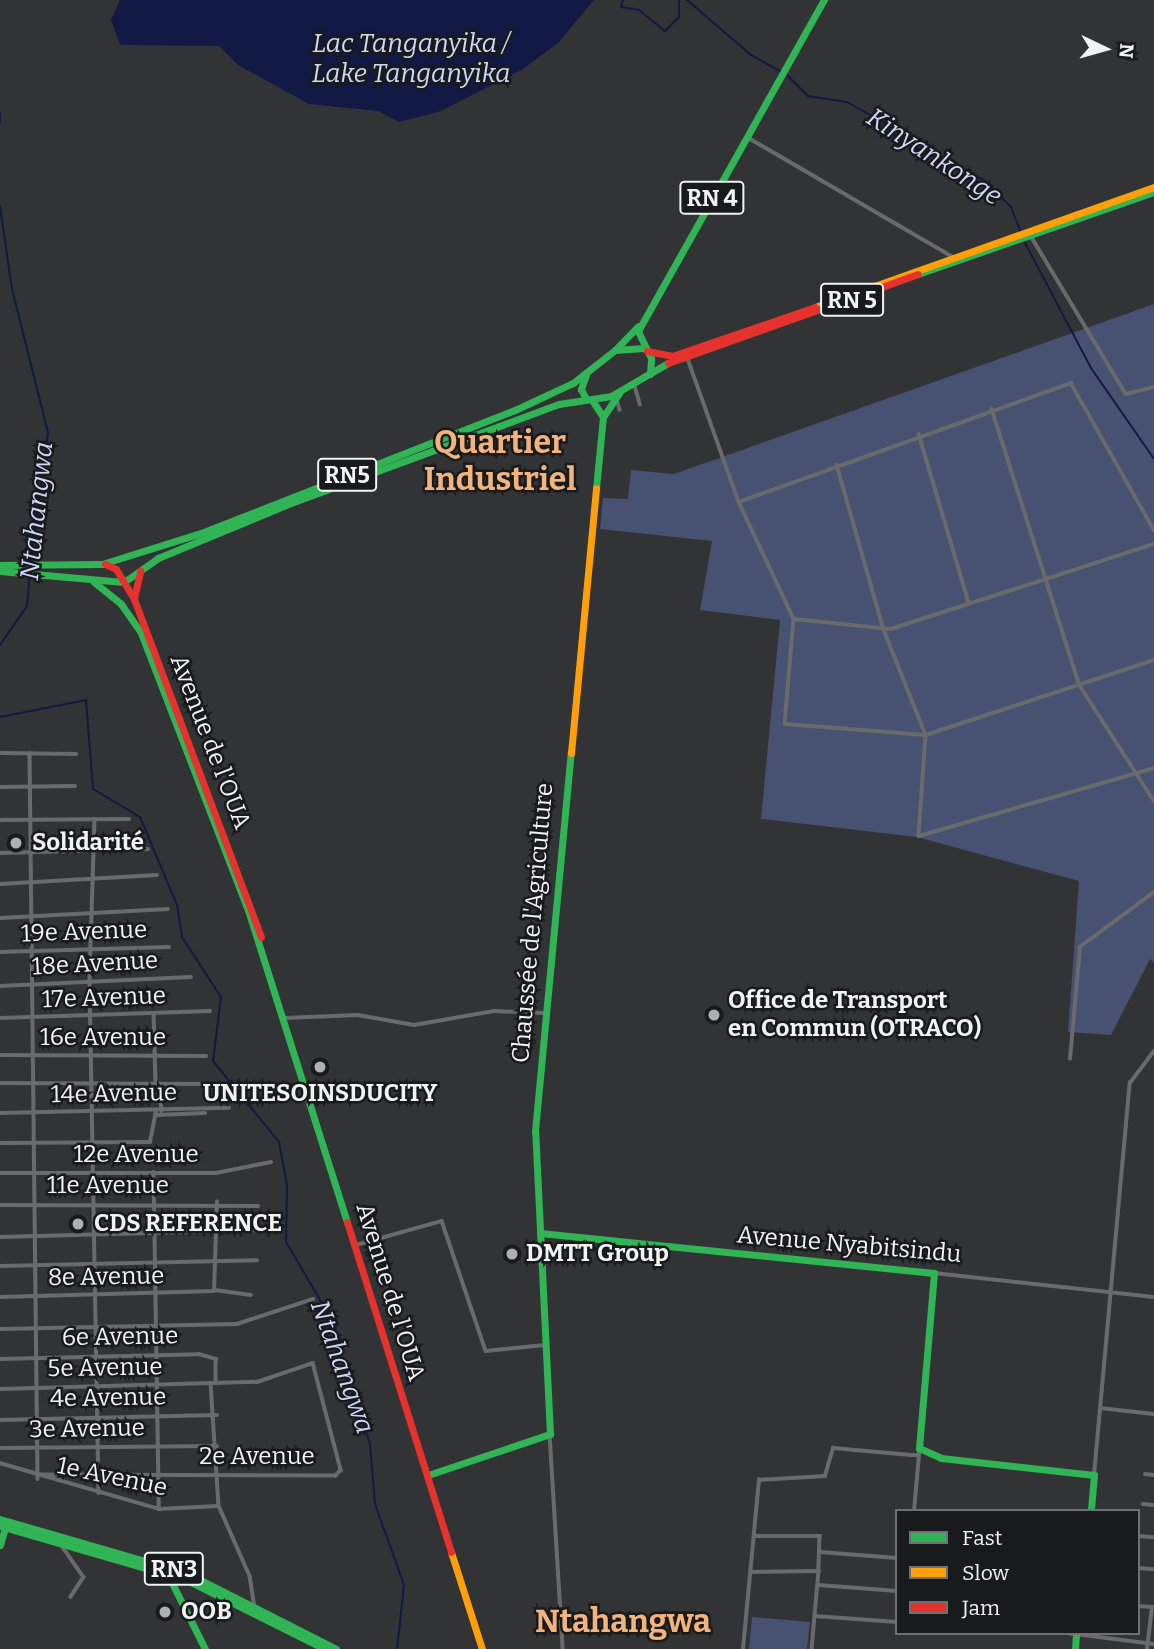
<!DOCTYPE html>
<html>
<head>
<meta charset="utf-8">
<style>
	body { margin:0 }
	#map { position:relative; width:1154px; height:1649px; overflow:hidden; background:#313335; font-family:Bitter,serif }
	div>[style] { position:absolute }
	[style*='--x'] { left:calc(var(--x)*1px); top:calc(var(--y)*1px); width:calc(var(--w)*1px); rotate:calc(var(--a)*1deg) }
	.green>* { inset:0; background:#475172 }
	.water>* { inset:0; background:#111944 }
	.stream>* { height:2px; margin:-1px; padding:0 1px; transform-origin:1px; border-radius:1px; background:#111944 }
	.street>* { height:3.5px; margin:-1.75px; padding:0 1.75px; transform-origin:1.75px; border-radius:1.75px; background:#696a6c }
	.fast>* { height:7px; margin:-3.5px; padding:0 3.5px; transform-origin:3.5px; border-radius:3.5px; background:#30b455 }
	.slow>* { height:7px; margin:-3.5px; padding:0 3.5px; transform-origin:3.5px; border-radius:3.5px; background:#ff9f0a }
	.jam>* { height:7px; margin:-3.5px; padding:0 3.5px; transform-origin:3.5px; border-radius:3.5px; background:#e5322d }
	.dots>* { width:19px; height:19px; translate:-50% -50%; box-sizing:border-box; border:4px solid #191a1b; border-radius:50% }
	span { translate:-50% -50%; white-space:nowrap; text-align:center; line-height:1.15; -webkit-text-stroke:5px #191a1b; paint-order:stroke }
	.shield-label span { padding:2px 5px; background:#191a1b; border:2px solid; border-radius:5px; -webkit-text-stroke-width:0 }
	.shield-label { font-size:23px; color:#f1f2f4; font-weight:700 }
	.street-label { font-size:24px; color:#f1f2f4 }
	.poi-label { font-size:24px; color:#f1f2f4; font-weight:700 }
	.left { translate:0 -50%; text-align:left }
	.water-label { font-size:26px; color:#cdd8f9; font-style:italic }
	.district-label { font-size:32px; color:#f3b37f; font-weight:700 }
	.legend { position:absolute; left:895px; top:1509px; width:245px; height:126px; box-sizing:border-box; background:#191a1b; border:2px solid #6f7072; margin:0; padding:9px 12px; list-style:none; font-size:21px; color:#f1f2f4 }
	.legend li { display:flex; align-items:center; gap:14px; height:35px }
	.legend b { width:35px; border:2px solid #6f7072 }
	.north { position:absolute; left:1070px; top:14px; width:70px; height:70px; -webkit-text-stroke:5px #191a1b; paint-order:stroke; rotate:95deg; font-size:19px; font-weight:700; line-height:28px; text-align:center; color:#f1f2f4 }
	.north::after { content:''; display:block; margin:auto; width:24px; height:32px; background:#f1f2f4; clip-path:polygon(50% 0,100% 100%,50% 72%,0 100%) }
</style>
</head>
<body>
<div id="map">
	<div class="green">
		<div style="clip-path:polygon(1154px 304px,1154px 963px,1150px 959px,1111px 1035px,1068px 1032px,1079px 881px,917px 837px,761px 819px,780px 620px,700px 610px,712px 541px,600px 529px,603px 498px,628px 499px,631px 470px,674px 474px)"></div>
		<div style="clip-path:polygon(752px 1617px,810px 1622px,807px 1649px,749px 1649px)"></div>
	</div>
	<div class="water">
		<div style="clip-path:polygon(120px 0,594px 0,558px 43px,523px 69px,441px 111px,399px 122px,378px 111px,309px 104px,238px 65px,219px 46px,120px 45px,111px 20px)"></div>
	</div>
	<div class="stream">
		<div style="--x:623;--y:0;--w:7;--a:106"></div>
		<div style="--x:621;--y:7;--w:18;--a:9"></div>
		<div style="--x:639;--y:10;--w:33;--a:39"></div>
		<div style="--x:665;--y:31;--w:20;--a:-45"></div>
		<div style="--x:679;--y:17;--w:17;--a:-90"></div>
		<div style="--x:687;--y:0;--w:84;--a:40.7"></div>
		<div style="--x:751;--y:55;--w:35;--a:29"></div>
		<div style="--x:787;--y:75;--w:30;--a:45"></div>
		<div style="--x:808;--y:96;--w:39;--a:9"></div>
		<div style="--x:847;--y:102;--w:49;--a:29.2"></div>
		<div style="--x:890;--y:126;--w:15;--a:62"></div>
		<div style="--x:897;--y:139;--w:96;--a:25.2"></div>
		<div style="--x:984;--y:180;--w:38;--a:45"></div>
		<div style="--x:1011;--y:207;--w:25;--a:69"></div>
		<div style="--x:0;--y:113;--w:9;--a:90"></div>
		<div style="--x:0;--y:206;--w:84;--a:81.8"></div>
		<div style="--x:12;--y:289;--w:147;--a:75.9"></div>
		<div style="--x:48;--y:432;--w:131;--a:97.5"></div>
		<div style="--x:1023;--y:239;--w:146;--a:62.2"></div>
		<div style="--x:1091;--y:368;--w:111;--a:55.3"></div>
		<div style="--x:0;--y:645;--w:47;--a:-55.3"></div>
		<div style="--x:27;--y:606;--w:38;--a:-85"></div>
		<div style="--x:0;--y:717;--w:88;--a:-11.2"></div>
		<div style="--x:86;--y:700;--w:89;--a:85.5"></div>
		<div style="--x:93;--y:789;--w:55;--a:30.8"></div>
		<div style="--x:140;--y:817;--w:95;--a:67.2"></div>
		<div style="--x:177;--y:905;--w:32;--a:81"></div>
		<div style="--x:182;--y:937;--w:72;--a:57"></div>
		<div style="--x:221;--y:997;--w:64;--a:97.1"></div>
		<div style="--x:213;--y:1061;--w:104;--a:50.8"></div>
		<div style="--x:279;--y:1142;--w:44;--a:79.5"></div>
		<div style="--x:287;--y:1185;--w:57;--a:91"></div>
		<div style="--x:286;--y:1242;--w:71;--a:59.5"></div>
		<div style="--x:322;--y:1303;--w:149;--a:71.2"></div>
		<div style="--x:370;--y:1444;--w:60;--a:85.2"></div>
		<div style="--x:375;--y:1504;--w:86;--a:70.3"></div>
		<div style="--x:404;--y:1585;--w:64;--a:96.2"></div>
	</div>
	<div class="street">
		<div style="--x:747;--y:137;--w:238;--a:30.2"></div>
		<div style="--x:1031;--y:236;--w:184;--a:59"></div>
		<div style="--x:1126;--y:394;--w:29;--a:-14"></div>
		<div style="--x:687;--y:356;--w:155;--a:70.4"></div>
		<div style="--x:739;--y:502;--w:129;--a:64.8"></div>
		<div style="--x:794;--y:619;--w:105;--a:94.9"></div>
		<div style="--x:785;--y:724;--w:141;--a:4.5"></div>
		<div style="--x:926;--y:735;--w:240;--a:-18.2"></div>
		<div style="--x:635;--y:386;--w:19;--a:74"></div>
		<div style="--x:617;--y:399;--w:11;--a:75"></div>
		<div style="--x:992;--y:409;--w:288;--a:72.4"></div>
		<div style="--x:1079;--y:684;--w:139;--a:57.3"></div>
		<div style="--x:919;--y:434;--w:176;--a:73.5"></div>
		<div style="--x:837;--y:465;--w:172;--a:74.1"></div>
		<div style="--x:884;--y:630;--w:113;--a:68.2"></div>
		<div style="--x:926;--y:735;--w:101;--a:94"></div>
		<div style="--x:919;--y:836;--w:245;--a:-16.1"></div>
		<div style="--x:739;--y:502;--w:353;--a:-19.7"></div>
		<div style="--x:1071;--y:383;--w:169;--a:60.5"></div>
		<div style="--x:794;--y:619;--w:98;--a:5.9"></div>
		<div style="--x:891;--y:629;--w:276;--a:-17.9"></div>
		<div style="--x:0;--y:753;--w:76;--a:0.8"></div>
		<div style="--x:30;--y:753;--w:726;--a:89.37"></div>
		<div style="--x:0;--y:787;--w:75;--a:-0.8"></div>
		<div style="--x:95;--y:819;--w:163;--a:91.8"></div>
		<div style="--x:90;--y:982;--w:511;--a:88.99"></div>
		<div style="--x:0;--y:820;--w:129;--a:-0.4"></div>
		<div style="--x:0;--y:853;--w:148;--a:-1.5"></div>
		<div style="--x:0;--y:884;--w:157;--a:-3.3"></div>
		<div style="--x:0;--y:918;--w:168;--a:-3.1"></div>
		<div style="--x:0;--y:952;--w:169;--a:-1.7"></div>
		<div style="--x:0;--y:986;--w:191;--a:-2.7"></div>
		<div style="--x:154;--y:1013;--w:71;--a:88.4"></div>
		<div style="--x:0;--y:1018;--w:210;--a:-1.9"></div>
		<div style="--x:284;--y:1018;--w:74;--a:-2.3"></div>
		<div style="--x:358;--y:1015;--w:57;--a:10.1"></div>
		<div style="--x:414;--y:1025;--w:81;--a:-9.9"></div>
		<div style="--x:494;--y:1011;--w:50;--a:2.3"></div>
		<div style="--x:0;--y:1055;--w:206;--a:0.3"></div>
		<div style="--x:1070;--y:1059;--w:112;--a:-84.9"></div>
		<div style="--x:1080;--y:947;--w:92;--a:-36.6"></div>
		<div style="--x:0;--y:1083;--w:210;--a:0.3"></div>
		<div style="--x:160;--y:1084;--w:27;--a:86"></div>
		<div style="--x:0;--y:1113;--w:229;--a:-1.3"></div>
		<div style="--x:156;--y:1115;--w:49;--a:-2.3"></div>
		<div style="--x:0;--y:1143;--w:150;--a:-0.4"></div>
		<div style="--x:150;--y:1142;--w:32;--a:-79"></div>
		<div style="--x:154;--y:1172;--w:337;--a:89.1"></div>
		<div style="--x:0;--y:1173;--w:216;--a:0"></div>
		<div style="--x:216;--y:1173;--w:56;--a:-11.3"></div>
		<div style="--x:0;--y:1205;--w:258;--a:0.2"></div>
		<div style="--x:0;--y:1237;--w:265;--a:-1.5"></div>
		<div style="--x:356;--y:1245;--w:89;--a:-15.6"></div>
		<div style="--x:442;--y:1221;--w:137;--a:71.3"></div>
		<div style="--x:486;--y:1351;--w:59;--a:-5.8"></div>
		<div style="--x:0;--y:1266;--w:257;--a:-1.3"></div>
		<div style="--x:934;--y:1273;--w:221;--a:6.2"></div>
		<div style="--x:215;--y:1290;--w:36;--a:8"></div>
		<div style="--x:0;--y:1297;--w:214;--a:-1.6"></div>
		<div style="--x:214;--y:1291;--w:89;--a:-88.1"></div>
		<div style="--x:0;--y:1329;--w:237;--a:-1.2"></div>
		<div style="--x:237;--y:1324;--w:80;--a:-18.2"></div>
		<div style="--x:0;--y:1359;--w:199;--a:-1.4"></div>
		<div style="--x:199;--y:1354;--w:18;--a:16"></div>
		<div style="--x:216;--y:1359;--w:24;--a:90"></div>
		<div style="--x:211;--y:1383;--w:123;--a:86.3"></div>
		<div style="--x:219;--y:1506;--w:77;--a:66.1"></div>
		<div style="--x:250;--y:1576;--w:33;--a:81"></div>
		<div style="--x:0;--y:1389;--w:257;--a:-1.6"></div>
		<div style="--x:257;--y:1382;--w:59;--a:-18.7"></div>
		<div style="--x:313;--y:1363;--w:111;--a:75.3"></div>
		<div style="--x:341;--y:1470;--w:8;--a:130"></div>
		<div style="--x:336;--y:1476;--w:298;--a:-179.8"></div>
		<div style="--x:1100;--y:1408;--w:54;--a:6.3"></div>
		<div style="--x:0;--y:1420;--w:217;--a:-1.3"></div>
		<div style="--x:550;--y:1434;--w:215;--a:86.5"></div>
		<div style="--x:0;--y:1448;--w:217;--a:-0.5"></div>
		<div style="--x:0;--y:1463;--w:166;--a:16.1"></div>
		<div style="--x:159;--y:1509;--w:59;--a:-2.9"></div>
		<div style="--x:1145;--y:1474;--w:9;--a:6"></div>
		<div style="--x:1094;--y:1475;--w:394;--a:-84.8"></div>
		<div style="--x:1130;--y:1083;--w:40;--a:-53"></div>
		<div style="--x:1143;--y:1504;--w:11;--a:5"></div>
		<div style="--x:914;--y:1511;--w:56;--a:-84.9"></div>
		<div style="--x:754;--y:1536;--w:66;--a:0"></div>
		<div style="--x:820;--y:1536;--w:35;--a:92"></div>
		<div style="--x:1138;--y:1536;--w:16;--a:4"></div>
		<div style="--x:62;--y:1546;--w:38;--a:55"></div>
		<div style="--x:84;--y:1577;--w:24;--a:123"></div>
		<div style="--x:820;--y:1552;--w:77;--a:4.5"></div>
		<div style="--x:1138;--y:1568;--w:16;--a:4"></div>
		<div style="--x:750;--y:1572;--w:69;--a:-0.8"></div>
		<div style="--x:819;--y:1571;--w:78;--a:95.1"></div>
		<div style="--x:819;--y:1585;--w:78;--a:4.4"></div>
		<div style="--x:1138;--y:1606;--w:14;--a:4"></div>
		<div style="--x:815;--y:1616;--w:82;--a:4.2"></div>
		<div style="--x:1067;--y:1633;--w:88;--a:7.2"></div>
		<div style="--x:743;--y:1649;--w:170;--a:-84.6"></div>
		<div style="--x:759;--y:1480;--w:66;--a:-3.5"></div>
		<div style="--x:825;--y:1476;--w:29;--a:-74"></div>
		<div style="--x:833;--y:1448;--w:78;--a:5.1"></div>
		<div style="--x:911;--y:1455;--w:8;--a:0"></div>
		<div style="--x:919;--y:1455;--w:7;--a:-90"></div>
		<div style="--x:1147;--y:1649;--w:42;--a:-83.2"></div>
	</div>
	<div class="fast">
		<div style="--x:918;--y:274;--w:250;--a:-19.2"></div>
		<div style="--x:617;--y:348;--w:30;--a:-46"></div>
		<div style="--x:650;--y:374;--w:16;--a:-86"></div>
		<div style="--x:651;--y:358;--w:30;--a:-116"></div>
		<div style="--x:638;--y:331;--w:380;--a:-60.7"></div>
		<div style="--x:586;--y:375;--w:15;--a:110"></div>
		<div style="--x:581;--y:389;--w:11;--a:63"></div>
		<div style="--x:592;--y:400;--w:20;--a:57"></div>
		<div style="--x:603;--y:417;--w:71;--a:95.6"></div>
		<div style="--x:603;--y:417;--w:29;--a:-56"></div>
		<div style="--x:0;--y:565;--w:102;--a:-0.6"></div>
		<div style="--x:102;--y:564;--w:104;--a:-17.4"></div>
		<div style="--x:201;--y:533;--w:337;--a:-21.4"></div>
		<div style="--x:515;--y:410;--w:64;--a:-25"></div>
		<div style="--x:573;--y:383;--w:53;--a:-38.2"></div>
		<div style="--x:615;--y:350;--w:29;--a:-4"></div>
		<div style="--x:0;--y:571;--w:124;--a:5.1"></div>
		<div style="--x:124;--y:582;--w:42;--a:-35.2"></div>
		<div style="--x:158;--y:558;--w:144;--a:-22.5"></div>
		<div style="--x:291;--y:503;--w:286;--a:-20.3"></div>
		<div style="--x:559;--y:404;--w:53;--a:-8.7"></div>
		<div style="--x:611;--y:396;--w:66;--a:-30.1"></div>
		<div style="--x:94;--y:582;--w:35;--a:39"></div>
		<div style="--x:121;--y:604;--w:35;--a:55"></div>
		<div style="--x:141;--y:633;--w:297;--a:68.9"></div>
		<div style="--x:248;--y:910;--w:327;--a:72.4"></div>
		<div style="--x:540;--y:1233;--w:396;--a:5.8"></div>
		<div style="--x:934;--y:1273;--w:176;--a:94.9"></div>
		<div style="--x:919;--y:1448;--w:24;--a:24"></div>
		<div style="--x:941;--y:1458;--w:154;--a:6.3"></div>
		<div style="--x:1094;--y:1475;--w:36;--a:95"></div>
		<div style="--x:428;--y:1475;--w:129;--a:-18.6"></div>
		<div style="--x:550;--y:1434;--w:303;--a:-92.8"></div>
		<div style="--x:535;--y:1131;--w:380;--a:-84.6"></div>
		<div style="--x:0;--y:1519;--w:197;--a:16.2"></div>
		<div style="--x:189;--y:1574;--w:165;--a:27"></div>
		<div style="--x:0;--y:1526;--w:195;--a:16.1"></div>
		<div style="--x:187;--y:1580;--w:154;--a:26.6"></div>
		<div style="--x:0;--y:1545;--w:22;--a:-74"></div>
		<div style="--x:167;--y:1573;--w:85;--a:63.4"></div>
		<div style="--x:1075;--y:1649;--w:16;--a:-86"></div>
	</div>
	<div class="slow">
		<div style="--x:815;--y:307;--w:360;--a:-19.5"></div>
		<div style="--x:571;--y:753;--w:266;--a:-84.6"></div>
		<div style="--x:451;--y:1552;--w:102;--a:72.3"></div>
	</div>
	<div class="jam">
		<div style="--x:647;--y:351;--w:25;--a:11"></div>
		<div style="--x:672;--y:356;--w:151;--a:-18.9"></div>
		<div style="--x:668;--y:363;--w:265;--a:-19.6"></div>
		<div style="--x:105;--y:564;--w:12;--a:24"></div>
		<div style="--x:116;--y:569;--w:35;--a:59"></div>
		<div style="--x:134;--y:599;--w:361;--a:69.4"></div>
		<div style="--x:134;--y:598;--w:28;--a:-77"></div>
		<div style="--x:347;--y:1222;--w:346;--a:72.5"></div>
	</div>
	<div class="dots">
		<div style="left:16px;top:843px;background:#aeafb1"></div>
		<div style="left:714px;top:1015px;background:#aeafb1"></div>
		<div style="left:320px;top:1067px;background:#aeafb1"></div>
		<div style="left:78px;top:1224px;background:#aeafb1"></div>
		<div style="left:512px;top:1254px;background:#aeafb1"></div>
		<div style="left:165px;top:1612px;background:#aeafb1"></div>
	</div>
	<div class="shield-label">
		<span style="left:712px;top:198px">RN 4</span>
		<span style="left:852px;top:300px">RN 5</span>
		<span style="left:347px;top:475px">RN5</span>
		<span style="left:174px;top:1569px">RN3</span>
	</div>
	<div class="street-label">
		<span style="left:210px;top:742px;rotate:69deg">Avenue de l'OUA</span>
		<span style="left:533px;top:923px;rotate:-85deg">Chaussée de l'Agriculture</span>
		<span style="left:84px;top:932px;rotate:-2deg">19e Avenue</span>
		<span style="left:95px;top:964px;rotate:-3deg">18e Avenue</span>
		<span style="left:104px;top:998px;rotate:-2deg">17e Avenue</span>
		<span style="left:103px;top:1038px">16e Avenue</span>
		<span style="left:114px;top:1094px;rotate:-1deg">14e Avenue</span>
		<span style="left:136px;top:1155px">12e Avenue</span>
		<span style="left:108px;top:1186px">11e Avenue</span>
		<span style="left:849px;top:1245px;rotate:5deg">Avenue Nyabitsindu</span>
		<span style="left:106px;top:1277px;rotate:-1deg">8e Avenue</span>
		<span style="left:390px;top:1292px;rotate:73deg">Avenue de l'OUA</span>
		<span style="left:120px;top:1337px;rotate:-1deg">6e Avenue</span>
		<span style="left:105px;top:1368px;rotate:-1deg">5e Avenue</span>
		<span style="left:108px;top:1398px;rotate:-1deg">4e Avenue</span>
		<span style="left:87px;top:1429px;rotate:-1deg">3e Avenue</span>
		<span style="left:257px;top:1457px">2e Avenue</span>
		<span style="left:112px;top:1477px;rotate:12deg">1e Avenue</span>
	</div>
	<div class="poi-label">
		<span class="left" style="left:32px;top:843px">Solidarité</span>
		<span class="left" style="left:728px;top:1015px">Office de Transport<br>en Commun (OTRACO)</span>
		<span style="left:320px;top:1094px">UNITESOINSDUCITY</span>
		<span class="left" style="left:94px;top:1224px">CDS REFERENCE</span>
		<span class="left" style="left:526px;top:1254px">DMTT Group</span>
		<span class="left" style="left:181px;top:1612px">OOB</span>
	</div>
	<div class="water-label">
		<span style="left:411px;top:59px">Lac Tanganyika /<br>Lake Tanganyika</span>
		<span style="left:934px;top:157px;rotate:33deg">Kinyankonge</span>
		<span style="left:37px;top:511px;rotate:-84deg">Ntahangwa</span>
		<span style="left:342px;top:1367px;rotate:70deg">Ntahangwa</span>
	</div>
	<div class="district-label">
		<span style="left:500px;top:461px">Quartier<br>Industriel</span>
		<span style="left:623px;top:1621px">Ntahangwa</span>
	</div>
	<ul class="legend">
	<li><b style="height:9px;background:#30b455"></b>Fast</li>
	<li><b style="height:9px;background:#ff9f0a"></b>Slow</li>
	<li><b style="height:9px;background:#e5322d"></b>Jam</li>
	</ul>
	<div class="north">N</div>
</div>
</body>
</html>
